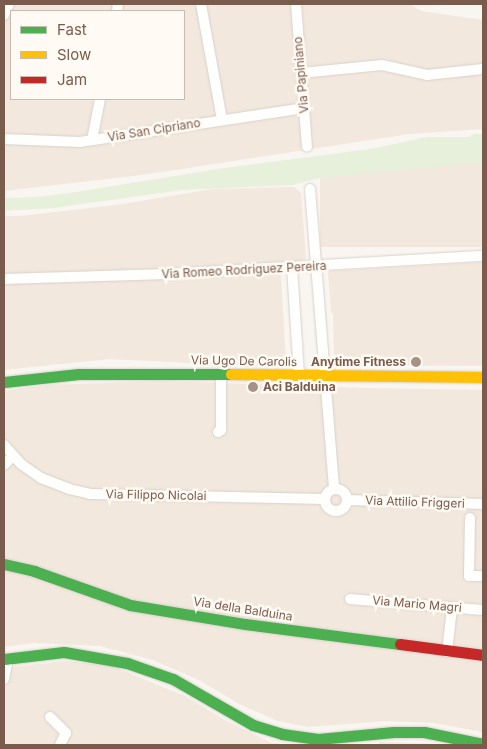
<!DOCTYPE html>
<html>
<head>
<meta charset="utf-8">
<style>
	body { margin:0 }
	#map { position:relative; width:487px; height:749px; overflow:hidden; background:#f9f5f0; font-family:Inter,sans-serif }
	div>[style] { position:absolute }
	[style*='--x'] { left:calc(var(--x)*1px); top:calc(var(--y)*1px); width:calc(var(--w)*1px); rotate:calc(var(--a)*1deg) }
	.residential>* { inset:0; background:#f2e8de; transform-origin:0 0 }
	.green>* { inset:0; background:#e7f0db }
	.roads { filter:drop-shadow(0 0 1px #d7d1cb) drop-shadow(0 0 1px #d7d1cb) }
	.street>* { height:10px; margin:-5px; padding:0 5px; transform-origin:5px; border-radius:5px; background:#fefefd }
	.street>.ring { margin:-5px; padding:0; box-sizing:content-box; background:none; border:10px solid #fefefd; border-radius:50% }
	.fast>* { height:11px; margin:-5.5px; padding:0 5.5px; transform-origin:5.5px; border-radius:5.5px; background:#4caf50 }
	.slow>* { height:11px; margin:-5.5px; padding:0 5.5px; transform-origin:5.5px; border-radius:5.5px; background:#ffc107 }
	.jam>* { height:11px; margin:-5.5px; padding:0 5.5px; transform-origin:5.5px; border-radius:5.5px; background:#c62828 }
	.dots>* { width:14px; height:14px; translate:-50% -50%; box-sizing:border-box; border:2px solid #fffaf3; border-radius:50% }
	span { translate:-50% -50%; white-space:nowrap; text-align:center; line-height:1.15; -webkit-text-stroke:5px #fffaf3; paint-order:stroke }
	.street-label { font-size:12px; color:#7a5c4d }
	.poi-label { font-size:12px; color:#7a5c4d; font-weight:700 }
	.right { translate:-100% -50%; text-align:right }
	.left { translate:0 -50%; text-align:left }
	.frame { position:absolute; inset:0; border:5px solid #7a5c4d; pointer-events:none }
	.legend { position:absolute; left:10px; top:10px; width:175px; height:90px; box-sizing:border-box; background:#fffaf3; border:1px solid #cabbb1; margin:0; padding:6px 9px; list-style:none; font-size:15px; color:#7a5c4d }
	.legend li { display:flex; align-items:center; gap:10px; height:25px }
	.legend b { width:25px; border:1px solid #cabbb1 }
</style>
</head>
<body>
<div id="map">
	<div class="residential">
		<div style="clip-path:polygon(evenodd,4px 4px,410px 4px,421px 11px,483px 20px,483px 129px,409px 134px,149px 174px,4px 191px,4px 4px,11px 11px,184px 11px,184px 99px,11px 99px,11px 11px)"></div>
		<div style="left:483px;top:162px;width:85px;height:163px;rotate:90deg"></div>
		<div style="clip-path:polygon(294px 187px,301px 193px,306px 258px,281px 275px,286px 362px,280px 367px,109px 359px,4px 370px,4px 216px,20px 216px,116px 205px,212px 189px)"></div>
		<div style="clip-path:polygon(483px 262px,483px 366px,334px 365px,333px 313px,331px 313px,328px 271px)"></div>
		<div style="clip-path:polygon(163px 381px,368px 388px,483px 390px,483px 732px,434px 723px,386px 721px,308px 727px,278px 721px,239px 704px,201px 681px,153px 660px,100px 646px,34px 643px,4px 647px,4px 391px,47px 385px)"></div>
		<div style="clip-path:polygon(66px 661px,112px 666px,185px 696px,225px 720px,272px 743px,291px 745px,4px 745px,4px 668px)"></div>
		<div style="clip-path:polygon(379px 742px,440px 744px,446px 745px,379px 745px)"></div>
	</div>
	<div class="green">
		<div style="clip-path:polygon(474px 134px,483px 134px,483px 162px,321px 178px,292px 185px,181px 190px,54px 208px,4px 211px,4px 198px,37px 197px,70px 193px,218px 169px,370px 149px,427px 137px,469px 137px)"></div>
	</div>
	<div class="roads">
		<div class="street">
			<div style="--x:201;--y:4;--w:117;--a:79.7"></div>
			<div style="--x:296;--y:4;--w:143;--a:85.6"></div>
			<div style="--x:117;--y:11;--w:7;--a:-82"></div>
			<div style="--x:4;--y:15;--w:12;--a:-66"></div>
			<div style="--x:301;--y:73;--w:81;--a:-5.6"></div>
			<div style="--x:382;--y:65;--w:46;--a:12.5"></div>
			<div style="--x:427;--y:75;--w:56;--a:-6.1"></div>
			<div style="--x:4;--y:139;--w:76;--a:2.3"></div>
			<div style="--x:80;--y:142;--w:227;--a:-8.6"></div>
			<div style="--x:92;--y:140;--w:42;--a:-79"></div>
			<div style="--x:310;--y:189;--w:301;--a:85.4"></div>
			<div style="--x:292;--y:267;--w:109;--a:86.3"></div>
			<div style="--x:4;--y:279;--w:163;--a:-1.8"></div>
			<div style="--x:167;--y:274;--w:317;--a:-3.3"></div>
			<div style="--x:218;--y:432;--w:4;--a:-34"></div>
			<div style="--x:221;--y:430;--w:57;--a:-90"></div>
			<div style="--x:4;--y:445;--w:25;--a:48"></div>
			<div style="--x:21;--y:464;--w:24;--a:35"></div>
			<div style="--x:41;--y:478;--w:30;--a:21"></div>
			<div style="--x:69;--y:489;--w:22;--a:13"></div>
			<div style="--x:90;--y:494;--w:235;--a:1.2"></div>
			<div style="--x:4;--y:465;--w:13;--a:-45"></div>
			<div class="ring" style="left:325px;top:489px;width:12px;height:12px"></div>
			<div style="--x:347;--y:500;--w:136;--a:1.7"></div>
			<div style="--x:470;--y:518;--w:58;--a:91"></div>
			<div style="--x:469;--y:576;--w:14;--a:0"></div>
			<div style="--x:350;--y:599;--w:133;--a:4.7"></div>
			<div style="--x:447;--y:652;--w:44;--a:-83.5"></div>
			<div style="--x:4;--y:679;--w:21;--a:-79"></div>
			<div style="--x:50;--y:717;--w:23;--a:45"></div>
			<div style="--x:66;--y:733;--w:13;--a:117"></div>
		</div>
		<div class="fast">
			<div style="--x:4;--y:382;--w:75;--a:-6.1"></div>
			<div style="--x:79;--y:374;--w:152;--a:0"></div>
			<div style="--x:4;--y:564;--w:31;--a:13"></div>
			<div style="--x:34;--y:571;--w:102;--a:19.5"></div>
			<div style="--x:130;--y:605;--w:117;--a:9.4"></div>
			<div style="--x:245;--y:624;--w:156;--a:7.4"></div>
			<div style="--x:4;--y:659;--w:60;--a:-6.7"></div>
			<div style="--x:64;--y:652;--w:64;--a:9.9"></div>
			<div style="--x:127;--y:663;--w:49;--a:19.2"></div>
			<div style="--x:173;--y:679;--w:92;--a:29.9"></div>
			<div style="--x:253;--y:725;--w:30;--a:17"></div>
			<div style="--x:282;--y:734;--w:36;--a:8"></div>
			<div style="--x:318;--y:739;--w:76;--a:-5.3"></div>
			<div style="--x:394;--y:732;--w:30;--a:0"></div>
			<div style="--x:424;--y:732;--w:60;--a:11.5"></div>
		</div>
		<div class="slow">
			<div style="--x:231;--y:374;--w:252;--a:0.7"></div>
		</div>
		<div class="jam">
			<div style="--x:400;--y:644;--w:84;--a:7.5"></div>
		</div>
	</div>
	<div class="dots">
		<div style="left:416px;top:362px;background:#a69286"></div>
		<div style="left:253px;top:387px;background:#a69286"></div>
	</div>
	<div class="street-label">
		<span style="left:301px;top:75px;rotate:-95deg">Via Papiniano</span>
		<span style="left:154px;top:130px;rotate:-9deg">Via San Cipriano</span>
		<span style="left:244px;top:270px;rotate:-3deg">Via Romeo Rodriguez Pereira</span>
		<span style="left:244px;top:361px;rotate:1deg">Via Ugo De Carolis</span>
		<span style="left:156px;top:495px;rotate:1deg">Via Filippo Nicolai</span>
		<span style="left:415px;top:502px;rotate:2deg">Via Attilio Friggeri</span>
		<span style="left:417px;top:604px;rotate:5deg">Via Mario Magri</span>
		<span style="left:243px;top:609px;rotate:9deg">Via della Balduina</span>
	</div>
	<div class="poi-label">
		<span class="right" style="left:406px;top:362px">Anytime Fitness</span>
		<span class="left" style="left:263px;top:387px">Aci Balduina</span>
	</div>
	<div class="frame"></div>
	<ul class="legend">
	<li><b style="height:6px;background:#4caf50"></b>Fast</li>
	<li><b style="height:6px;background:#ffc107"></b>Slow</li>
	<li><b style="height:6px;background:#c62828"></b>Jam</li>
	</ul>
</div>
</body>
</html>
